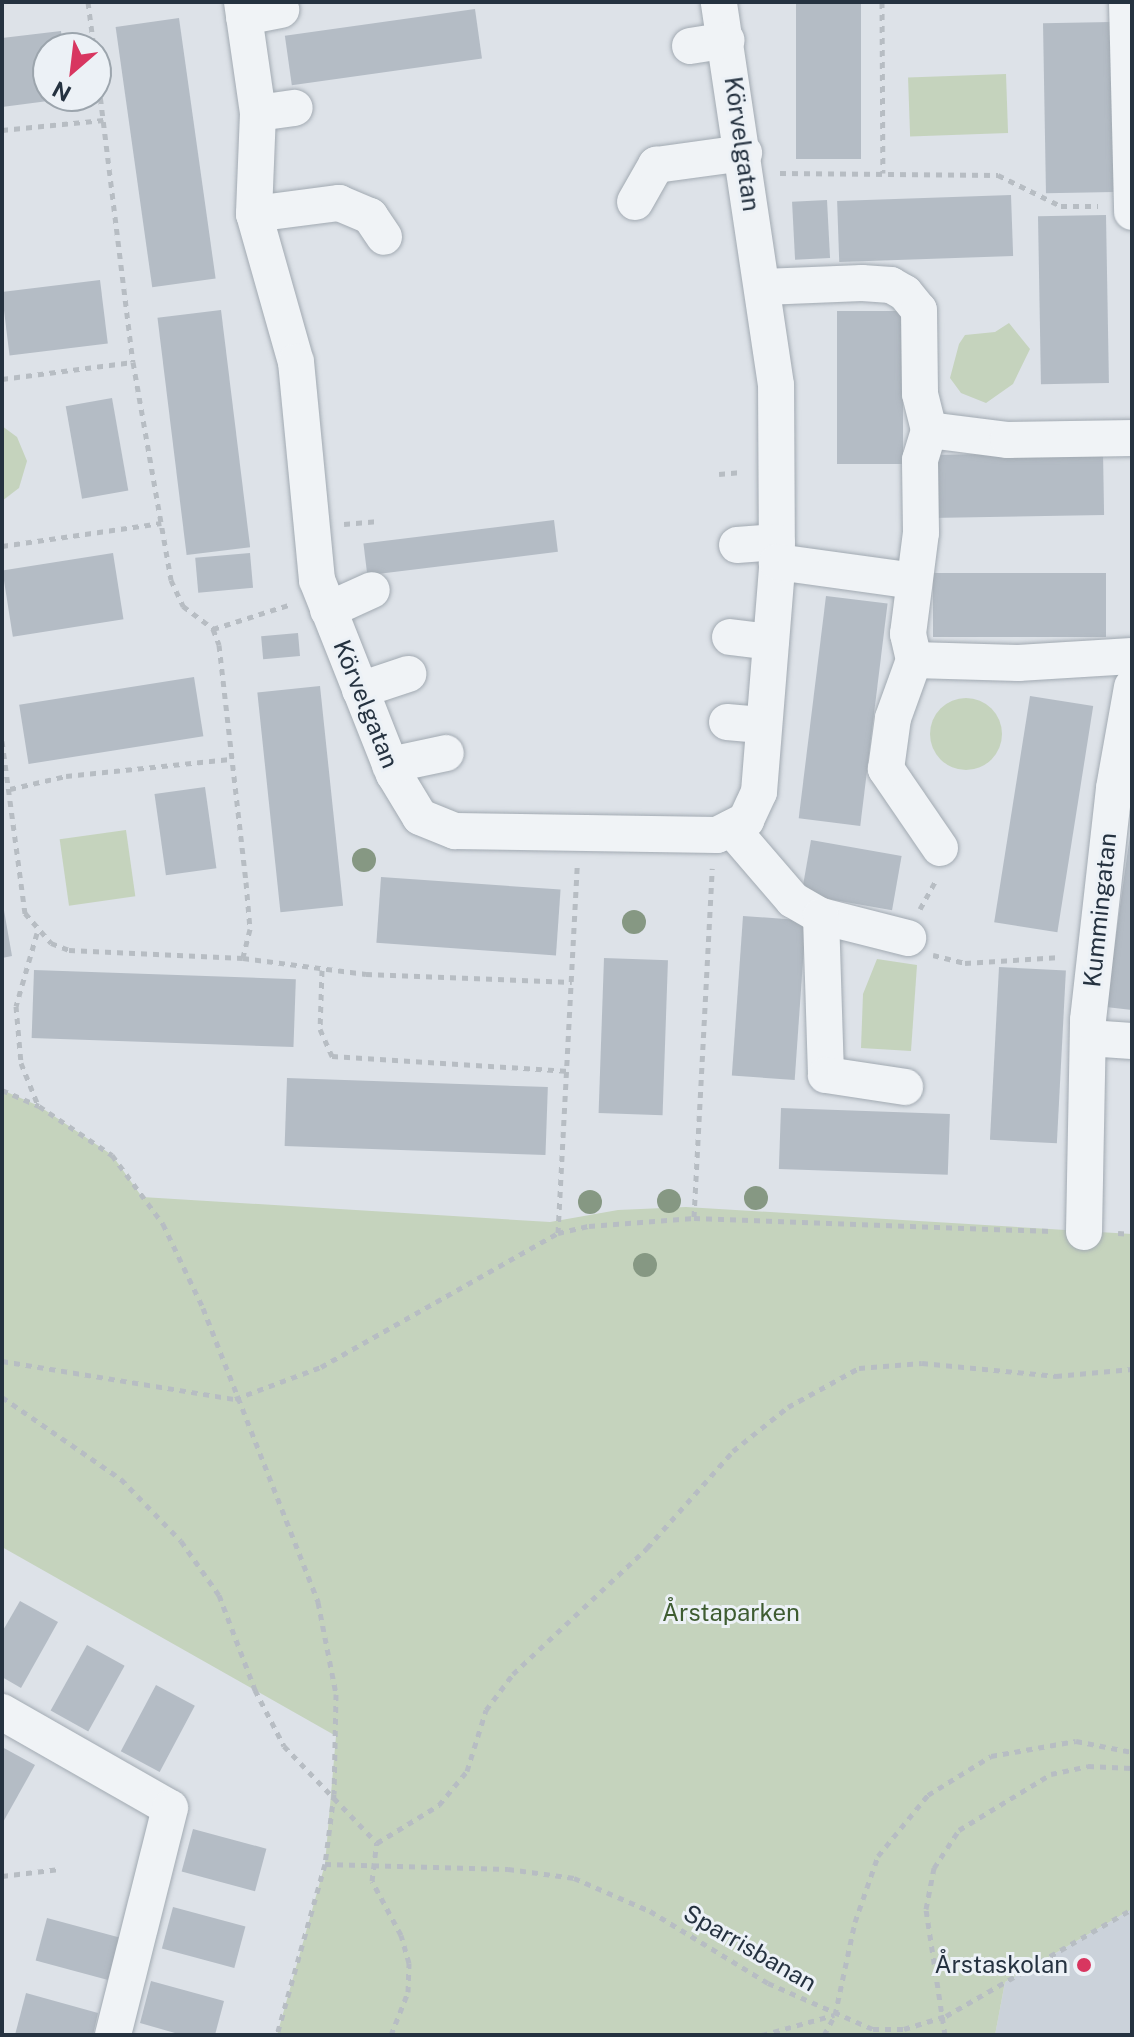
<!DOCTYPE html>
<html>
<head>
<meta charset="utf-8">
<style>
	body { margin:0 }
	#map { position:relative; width:1134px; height:2037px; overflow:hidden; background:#dde2e8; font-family:"Public Sans",sans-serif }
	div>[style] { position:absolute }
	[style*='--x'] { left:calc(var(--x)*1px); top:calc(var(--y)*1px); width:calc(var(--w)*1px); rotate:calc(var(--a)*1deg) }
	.built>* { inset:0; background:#cbd2da }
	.green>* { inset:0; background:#c5d3bd; transform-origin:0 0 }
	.round { border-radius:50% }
	.building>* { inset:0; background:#b4bcc5; transform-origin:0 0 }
	.path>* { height:5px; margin-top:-2.5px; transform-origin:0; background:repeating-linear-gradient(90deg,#b7bdc3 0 6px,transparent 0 12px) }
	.roads { filter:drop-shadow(0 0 2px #a2aab2) drop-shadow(0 0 2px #a2aab2) }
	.minor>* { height:36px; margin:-18px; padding:0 18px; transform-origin:18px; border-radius:18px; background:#f0f3f6 }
	.trees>* { width:24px; height:24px; margin:-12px; border-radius:50%; background:#869883 }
	.dots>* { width:22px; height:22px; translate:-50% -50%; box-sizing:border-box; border:4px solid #ecf1f6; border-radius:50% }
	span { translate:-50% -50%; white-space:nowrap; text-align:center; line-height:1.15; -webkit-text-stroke:6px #ecf1f6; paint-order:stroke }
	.street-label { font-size:24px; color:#253240 }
	.park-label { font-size:24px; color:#3e5c31 }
	.poi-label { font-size:24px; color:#253240 }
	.right { translate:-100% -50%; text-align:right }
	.frame { position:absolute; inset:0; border:4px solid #253240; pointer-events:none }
	.north { position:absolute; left:32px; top:32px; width:80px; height:80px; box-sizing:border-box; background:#ecf1f6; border:2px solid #9ca5ad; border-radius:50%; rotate:208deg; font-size:22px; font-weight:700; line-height:32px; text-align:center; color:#253240 }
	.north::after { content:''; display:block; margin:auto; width:28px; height:36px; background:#d83660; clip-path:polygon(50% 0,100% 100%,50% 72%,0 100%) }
</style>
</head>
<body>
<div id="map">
	<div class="built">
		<div style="clip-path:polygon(1132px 1909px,1132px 2035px,995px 2035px,1005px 1982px)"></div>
	</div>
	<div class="green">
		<div style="left:1006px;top:74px;width:59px;height:98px;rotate:88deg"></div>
		<div style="clip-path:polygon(1009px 323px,1030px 349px,1013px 384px,986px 403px,961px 393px,950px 378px,959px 344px,965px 335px,995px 332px)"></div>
		<div style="clip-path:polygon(2px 426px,17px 437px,27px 461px,19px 488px,2px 501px)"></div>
		<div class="round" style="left:930px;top:698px;width:72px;height:72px"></div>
		<div style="left:126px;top:830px;width:67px;height:67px;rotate:82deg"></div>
		<div style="clip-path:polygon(877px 959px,917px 965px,911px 1051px,861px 1048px,863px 994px)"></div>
		<div style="clip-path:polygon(2px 1090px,39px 1106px,112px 1155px,142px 1197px,550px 1222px,618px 1210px,686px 1207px,1132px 1234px,1132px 1909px,1005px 1982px,995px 2035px,277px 2035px,325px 1864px,336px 1736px,2px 1547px)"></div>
	</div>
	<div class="building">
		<div style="left:796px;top:2px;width:65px;height:157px"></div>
		<div style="left:475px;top:9px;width:50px;height:192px;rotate:82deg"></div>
		<div style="left:179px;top:18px;width:263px;height:64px;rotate:82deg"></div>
		<div style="left:1111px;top:22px;width:170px;height:68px;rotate:89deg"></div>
		<div style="clip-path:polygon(61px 31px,63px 48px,48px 48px,48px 96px,71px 98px,2px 107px,2px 38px)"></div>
		<div style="left:1011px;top:195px;width:61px;height:174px;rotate:88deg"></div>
		<div style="left:827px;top:200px;width:58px;height:35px;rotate:87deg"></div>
		<div style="left:1106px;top:215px;width:168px;height:68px;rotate:89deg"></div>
		<div style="left:100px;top:280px;width:64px;height:99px;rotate:83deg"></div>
		<div style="left:221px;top:310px;width:239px;height:64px;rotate:83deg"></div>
		<div style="left:837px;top:311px;width:66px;height:153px"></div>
		<div style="left:112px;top:398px;width:94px;height:47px;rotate:80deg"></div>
		<div style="left:1103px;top:452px;width:63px;height:174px;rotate:89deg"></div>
		<div style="left:554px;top:520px;width:32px;height:192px;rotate:83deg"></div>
		<div style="left:113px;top:553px;width:67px;height:112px;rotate:81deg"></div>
		<div style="left:250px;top:553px;width:35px;height:55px;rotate:85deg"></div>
		<div style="left:1106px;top:573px;width:64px;height:173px;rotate:90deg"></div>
		<div style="left:826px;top:596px;width:62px;height:224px;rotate:7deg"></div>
		<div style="left:298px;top:633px;width:23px;height:37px;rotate:85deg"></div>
		<div style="left:194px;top:677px;width:60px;height:177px;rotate:81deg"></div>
		<div style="left:320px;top:686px;width:221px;height:63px;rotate:84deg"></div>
		<div style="left:1030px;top:696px;width:64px;height:229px;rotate:9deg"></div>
		<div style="left:205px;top:787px;width:82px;height:51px;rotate:82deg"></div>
		<div style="clip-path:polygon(1130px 835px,1132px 835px,1132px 1010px,1106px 1007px)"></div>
		<div style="left:811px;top:840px;width:92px;height:55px;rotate:10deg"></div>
		<div style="left:381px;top:877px;width:180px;height:66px;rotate:4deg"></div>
		<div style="clip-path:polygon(2px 899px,12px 956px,2px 958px)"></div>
		<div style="left:743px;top:916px;width:63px;height:160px;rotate:4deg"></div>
		<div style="left:604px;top:958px;width:64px;height:155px;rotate:2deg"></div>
		<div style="left:999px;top:967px;width:67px;height:173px;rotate:3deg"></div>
		<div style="left:34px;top:970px;width:262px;height:68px;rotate:2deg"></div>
		<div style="left:287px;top:1078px;width:261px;height:68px;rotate:2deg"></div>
		<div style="left:781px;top:1108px;width:169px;height:61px;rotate:2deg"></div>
		<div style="clip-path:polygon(20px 1601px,58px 1622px,21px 1688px,2px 1677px,2px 1632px)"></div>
		<div style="left:87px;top:1645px;width:43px;height:75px;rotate:29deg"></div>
		<div style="left:156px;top:1685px;width:44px;height:75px;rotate:28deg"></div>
		<div style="clip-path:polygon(2px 1747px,35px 1765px,2px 1824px)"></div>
		<div style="left:193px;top:1829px;width:76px;height:44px;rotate:15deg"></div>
		<div style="left:173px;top:1907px;width:75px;height:43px;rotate:15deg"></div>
		<div style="left:47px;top:1918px;width:75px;height:44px;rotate:15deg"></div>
		<div style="clip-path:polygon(151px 1981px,224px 2001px,215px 2035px,182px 2035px,140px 2023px)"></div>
		<div style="clip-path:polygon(26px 1993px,98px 2013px,93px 2035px,15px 2035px)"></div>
	</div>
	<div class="path">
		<div style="--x:88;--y:2;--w:46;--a:82.6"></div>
		<div style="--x:882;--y:2;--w:171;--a:89.7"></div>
		<div style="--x:96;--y:62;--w:302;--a:83"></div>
		<div style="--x:133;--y:362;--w:221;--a:80.1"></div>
		<div style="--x:171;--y:580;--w:29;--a:65"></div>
		<div style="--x:183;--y:606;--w:38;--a:37"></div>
		<div style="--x:213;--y:629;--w:17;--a:69"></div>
		<div style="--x:219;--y:645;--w:239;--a:83.5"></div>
		<div style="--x:246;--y:882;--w:47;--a:85.1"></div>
		<div style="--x:250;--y:929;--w:30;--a:104"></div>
		<div style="--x:2;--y:130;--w:102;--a:-5.6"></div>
		<div style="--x:780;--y:173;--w:218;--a:0.5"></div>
		<div style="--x:998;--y:175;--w:70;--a:26.2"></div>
		<div style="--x:1061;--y:206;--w:37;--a:0"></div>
		<div style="--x:2;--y:379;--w:132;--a:-7.4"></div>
		<div style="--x:719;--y:474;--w:23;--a:-5"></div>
		<div style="--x:344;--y:524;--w:35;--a:-5"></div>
		<div style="--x:2;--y:546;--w:161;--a:-8.2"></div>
		<div style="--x:213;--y:629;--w:83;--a:-17.6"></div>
		<div style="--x:2;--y:741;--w:174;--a:82.4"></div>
		<div style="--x:25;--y:913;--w:40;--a:49"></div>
		<div style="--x:51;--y:943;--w:19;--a:21"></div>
		<div style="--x:69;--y:950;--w:174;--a:2.6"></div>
		<div style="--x:243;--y:958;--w:124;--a:7.4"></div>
		<div style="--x:366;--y:974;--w:206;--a:2.2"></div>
		<div style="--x:10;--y:789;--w:57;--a:-13.1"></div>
		<div style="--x:66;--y:776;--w:165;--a:-5.9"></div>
		<div style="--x:920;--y:909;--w:33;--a:-61"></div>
		<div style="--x:37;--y:933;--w:76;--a:106"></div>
		<div style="--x:16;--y:1006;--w:57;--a:85"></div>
		<div style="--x:21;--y:1063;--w:45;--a:68"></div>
		<div style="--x:933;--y:955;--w:33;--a:14"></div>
		<div style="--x:965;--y:963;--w:96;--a:-3.6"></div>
		<div style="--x:322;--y:970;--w:59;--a:91.9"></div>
		<div style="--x:320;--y:1029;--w:30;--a:66"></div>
		<div style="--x:332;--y:1056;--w:237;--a:3.6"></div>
		<div style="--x:2;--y:1090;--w:40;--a:23.4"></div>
		<div style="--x:39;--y:1106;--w:88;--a:33.9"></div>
		<div style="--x:112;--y:1155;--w:86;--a:53.5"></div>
		<div style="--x:163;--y:1224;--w:93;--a:64.5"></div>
		<div style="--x:203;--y:1308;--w:316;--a:68.6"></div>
		<div style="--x:318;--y:1602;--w:94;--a:78.9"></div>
		<div style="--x:336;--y:1694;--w:100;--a:91.1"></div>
		<div style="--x:334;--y:1794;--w:71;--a:97.3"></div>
		<div style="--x:325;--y:1864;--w:178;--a:105.7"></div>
		<div style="--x:694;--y:1217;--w:349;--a:-87"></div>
		<div style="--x:558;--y:1233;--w:367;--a:-87"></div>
		<div style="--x:1118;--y:1233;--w:14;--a:4"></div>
		<div style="--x:2;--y:1361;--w:236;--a:9.3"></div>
		<div style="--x:235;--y:1399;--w:92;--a:-20.4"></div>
		<div style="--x:321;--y:1367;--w:272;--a:-29.5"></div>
		<div style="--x:558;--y:1233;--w:32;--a:-13"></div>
		<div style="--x:589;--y:1226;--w:105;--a:-4.4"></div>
		<div style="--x:694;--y:1218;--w:358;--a:2.1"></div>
		<div style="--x:2;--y:1397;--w:145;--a:34.6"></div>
		<div style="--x:121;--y:1479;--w:86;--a:45.9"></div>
		<div style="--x:181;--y:1541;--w:66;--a:54.9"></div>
		<div style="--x:219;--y:1595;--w:102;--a:69.2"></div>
		<div style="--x:255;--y:1690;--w:63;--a:62.6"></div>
		<div style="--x:284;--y:1746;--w:134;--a:46.2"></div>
		<div style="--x:325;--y:1864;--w:183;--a:1.6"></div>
		<div style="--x:508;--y:1869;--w:67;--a:7.8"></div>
		<div style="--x:574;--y:1878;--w:83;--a:23.5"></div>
		<div style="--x:650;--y:1911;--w:138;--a:31.4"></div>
		<div style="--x:768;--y:1983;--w:115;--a:23.7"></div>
		<div style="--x:873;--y:2029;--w:31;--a:0"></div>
		<div style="--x:904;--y:2029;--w:44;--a:-17.2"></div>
		<div style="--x:946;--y:2016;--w:215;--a:-29.9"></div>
		<div style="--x:2;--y:1876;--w:58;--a:-6.9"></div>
		<div style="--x:391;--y:2035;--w:46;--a:-68.4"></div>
		<div style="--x:408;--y:1992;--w:29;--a:-88"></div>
		<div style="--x:409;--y:1963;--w:29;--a:-106"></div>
		<div style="--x:401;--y:1935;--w:61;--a:-118.2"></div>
		<div style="--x:372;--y:1881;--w:38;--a:-83"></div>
		<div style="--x:377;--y:1843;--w:73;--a:-31.5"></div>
		<div style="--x:439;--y:1805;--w:44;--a:-50.5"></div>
		<div style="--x:467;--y:1771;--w:64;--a:-72.7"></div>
		<div style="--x:486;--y:1710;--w:45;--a:-53.1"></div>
		<div style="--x:513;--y:1674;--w:184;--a:-43.2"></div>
		<div style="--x:647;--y:1548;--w:130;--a:-48.4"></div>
		<div style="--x:733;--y:1451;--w:70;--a:-38.7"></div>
		<div style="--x:788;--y:1407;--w:81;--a:-28.8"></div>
		<div style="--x:859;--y:1368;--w:63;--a:-4.5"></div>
		<div style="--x:922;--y:1363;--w:135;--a:5.5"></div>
		<div style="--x:1056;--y:1376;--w:76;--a:-5.3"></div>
		<div style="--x:762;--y:2035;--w:75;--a:-15.5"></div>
		<div style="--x:824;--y:2035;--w:23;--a:-61"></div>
		<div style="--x:835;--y:2015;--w:95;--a:-77.9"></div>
		<div style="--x:855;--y:1922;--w:70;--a:-70.8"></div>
		<div style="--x:878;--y:1856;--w:79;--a:-50.7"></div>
		<div style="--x:928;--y:1795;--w:74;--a:-31.8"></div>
		<div style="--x:991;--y:1756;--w:86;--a:-10"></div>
		<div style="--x:1076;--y:1741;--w:57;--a:11.1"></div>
		<div style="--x:945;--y:2035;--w:127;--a:-98.6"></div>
		<div style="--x:926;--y:1909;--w:42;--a:-79"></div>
		<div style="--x:934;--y:1868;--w:45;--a:-56.7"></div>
		<div style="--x:959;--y:1830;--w:108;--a:-31.3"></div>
		<div style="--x:1051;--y:1774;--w:38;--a:-12"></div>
		<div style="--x:1088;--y:1766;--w:44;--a:2.6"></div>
	</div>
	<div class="roads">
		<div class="minor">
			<div style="--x:242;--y:2;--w:112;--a:81.8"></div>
			<div style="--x:258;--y:113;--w:101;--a:92.3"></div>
			<div style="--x:254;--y:214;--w:154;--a:74.2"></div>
			<div style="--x:296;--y:362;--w:219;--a:84.5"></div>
			<div style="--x:317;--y:580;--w:209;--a:68.4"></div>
			<div style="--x:394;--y:774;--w:50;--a:58.8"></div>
			<div style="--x:420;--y:817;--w:38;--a:22"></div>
			<div style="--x:455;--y:831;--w:262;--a:0.9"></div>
			<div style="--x:717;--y:835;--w:33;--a:-27"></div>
			<div style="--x:746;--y:820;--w:31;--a:-65"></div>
			<div style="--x:759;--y:792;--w:223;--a:-85.4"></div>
			<div style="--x:777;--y:570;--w:185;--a:-90.3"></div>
			<div style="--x:776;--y:385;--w:387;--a:-98.5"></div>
			<div style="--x:1127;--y:2;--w:210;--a:88.6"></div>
			<div style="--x:244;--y:17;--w:38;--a:-11"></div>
			<div style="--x:690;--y:46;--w:37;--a:-9"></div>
			<div style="--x:258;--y:113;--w:37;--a:-8"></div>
			<div style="--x:635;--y:202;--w:43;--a:-60.4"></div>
			<div style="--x:656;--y:165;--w:89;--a:-7.8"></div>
			<div style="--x:254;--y:214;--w:86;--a:-7.4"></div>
			<div style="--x:339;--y:203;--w:34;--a:23"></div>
			<div style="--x:370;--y:216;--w:25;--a:56"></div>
			<div style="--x:763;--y:287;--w:99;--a:-2.3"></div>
			<div style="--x:862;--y:283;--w:29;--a:4"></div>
			<div style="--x:891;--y:285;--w:16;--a:30"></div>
			<div style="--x:905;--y:293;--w:22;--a:51"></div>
			<div style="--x:919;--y:310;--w:84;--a:89.3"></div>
			<div style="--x:920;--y:394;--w:37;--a:76"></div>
			<div style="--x:929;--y:430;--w:80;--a:7.2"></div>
			<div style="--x:1008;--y:440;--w:124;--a:-0.9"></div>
			<div style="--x:737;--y:545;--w:40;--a:-4.3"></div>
			<div style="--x:777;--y:562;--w:138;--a:7.9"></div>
			<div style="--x:328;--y:610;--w:48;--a:-24.4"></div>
			<div style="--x:730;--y:637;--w:41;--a:7"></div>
			<div style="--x:914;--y:660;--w:27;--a:-103"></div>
			<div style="--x:908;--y:634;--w:102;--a:-82.7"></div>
			<div style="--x:921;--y:533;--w:73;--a:-90.8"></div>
			<div style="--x:920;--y:460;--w:31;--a:-73"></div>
			<div style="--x:360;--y:690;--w:51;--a:-18.4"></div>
			<div style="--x:727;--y:722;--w:37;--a:5"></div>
			<div style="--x:390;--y:765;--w:57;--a:-12.1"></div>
			<div style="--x:731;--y:828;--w:95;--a:49.3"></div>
			<div style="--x:793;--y:900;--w:32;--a:30"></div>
			<div style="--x:821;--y:916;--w:90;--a:14.2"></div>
			<div style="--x:940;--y:848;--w:96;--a:-124.4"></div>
			<div style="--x:886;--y:769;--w:51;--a:-82.2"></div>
			<div style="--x:893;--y:718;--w:62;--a:-70.1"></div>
			<div style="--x:914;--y:660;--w:104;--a:1.7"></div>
			<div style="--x:1018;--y:663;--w:114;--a:-3.5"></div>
			<div style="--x:821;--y:916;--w:159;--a:88.2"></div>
			<div style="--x:826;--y:1075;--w:80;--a:8.6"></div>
			<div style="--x:1088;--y:1038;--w:44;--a:3.9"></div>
			<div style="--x:1084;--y:1232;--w:212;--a:-88.9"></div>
			<div style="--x:1088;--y:1020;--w:233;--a:-83.6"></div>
			<div style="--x:1114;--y:788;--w:103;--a:-79.9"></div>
			<div style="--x:2;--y:1712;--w:193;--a:29.7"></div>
			<div style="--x:170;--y:1808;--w:234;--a:104.1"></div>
		</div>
	</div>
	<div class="trees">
		<div style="left:364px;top:860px"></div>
		<div style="left:634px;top:922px"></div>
		<div style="left:756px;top:1198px"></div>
		<div style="left:669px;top:1201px"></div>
		<div style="left:590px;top:1202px"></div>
		<div style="left:645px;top:1265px"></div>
	</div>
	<div class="dots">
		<div style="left:1084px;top:1965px;background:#d83660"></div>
	</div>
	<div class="street-label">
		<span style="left:742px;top:144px;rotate:82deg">Körvelgatan</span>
		<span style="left:366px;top:704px;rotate:68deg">Körvelgatan</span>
		<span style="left:1100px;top:910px;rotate:-84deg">Kummingatan</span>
		<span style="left:750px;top:1948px;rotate:30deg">Sparrisbanan</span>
	</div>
	<div class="park-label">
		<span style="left:731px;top:1613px">Årstaparken</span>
	</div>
	<div class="poi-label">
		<span class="right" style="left:1068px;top:1965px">Årstaskolan</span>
	</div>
	<div class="frame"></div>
	<div class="north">N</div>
</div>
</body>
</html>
